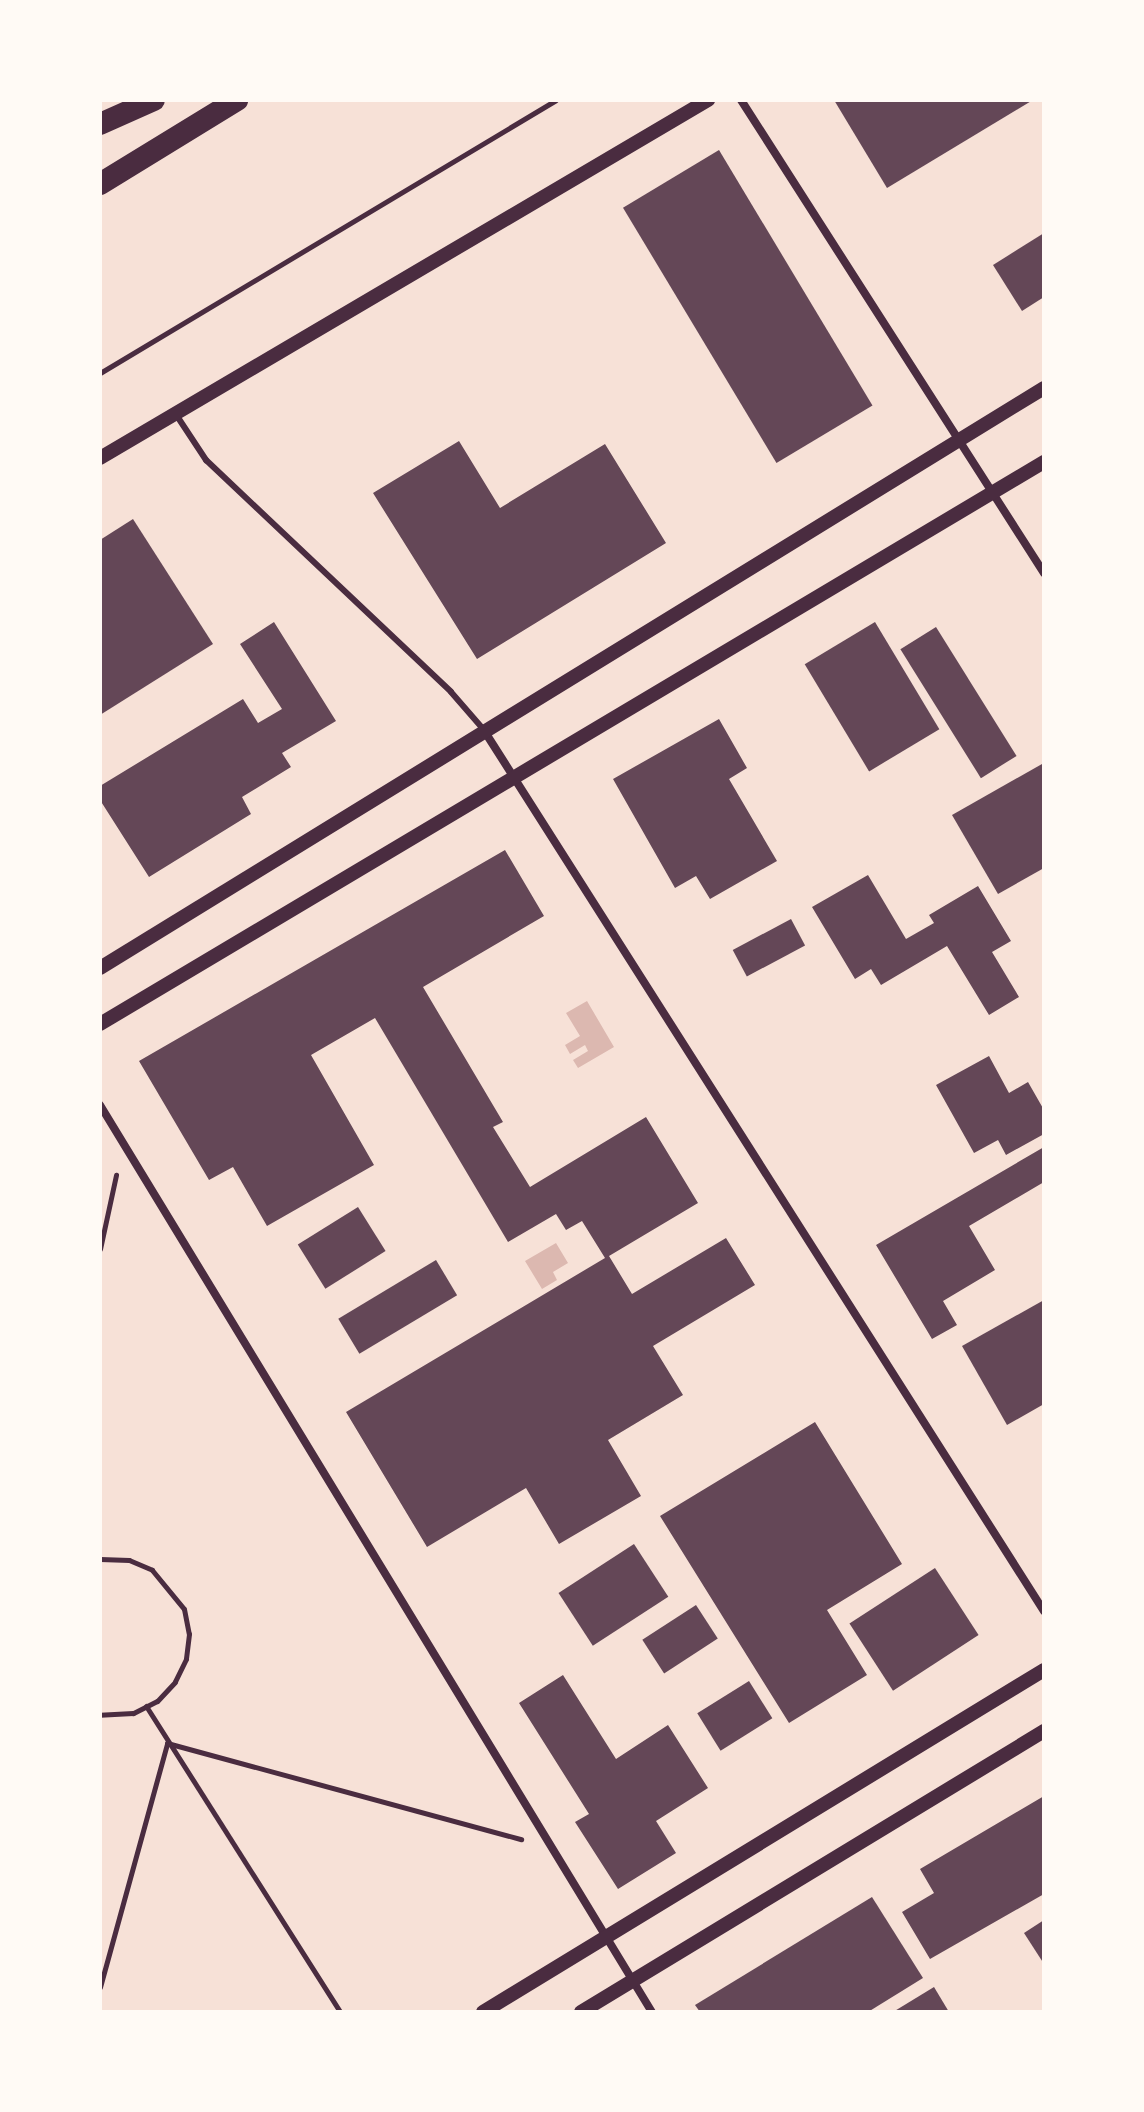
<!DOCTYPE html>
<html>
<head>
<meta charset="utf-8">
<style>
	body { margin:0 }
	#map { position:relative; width:1144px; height:2112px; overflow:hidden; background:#f7e1d7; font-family:Inter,sans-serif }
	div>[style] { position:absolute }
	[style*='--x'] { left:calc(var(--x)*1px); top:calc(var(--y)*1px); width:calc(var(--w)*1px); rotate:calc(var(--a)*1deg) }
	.water>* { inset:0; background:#dcb8b0 }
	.building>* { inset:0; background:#644757; transform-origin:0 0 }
	.path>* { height:5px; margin:-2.5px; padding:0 2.5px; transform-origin:2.5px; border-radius:2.5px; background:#4a2c40 }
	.service>* { height:6px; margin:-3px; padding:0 3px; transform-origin:3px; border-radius:3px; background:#4a2c40 }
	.minor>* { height:8px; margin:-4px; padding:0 4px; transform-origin:4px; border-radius:4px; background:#4a2c40 }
	.tertiary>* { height:14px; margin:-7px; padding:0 7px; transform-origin:7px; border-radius:7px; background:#4a2c40 }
	.trunk>* { height:22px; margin:-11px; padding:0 11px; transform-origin:11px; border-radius:11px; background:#4a2c40 }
	span { translate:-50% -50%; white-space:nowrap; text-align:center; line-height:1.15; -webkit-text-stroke:6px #fffaf5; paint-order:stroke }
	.frame { position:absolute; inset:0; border:102px solid #fffaf5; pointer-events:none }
</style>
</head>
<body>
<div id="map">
	<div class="water">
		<div style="clip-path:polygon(587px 1001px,614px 1047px,578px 1068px,573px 1060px,588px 1051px,585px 1045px,570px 1054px,565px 1045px,580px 1036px,566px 1013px)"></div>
		<div style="clip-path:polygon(556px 1243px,568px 1263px,553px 1272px,557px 1280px,542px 1289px,525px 1261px)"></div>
	</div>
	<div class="building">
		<div style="clip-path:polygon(834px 100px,1033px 100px,887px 188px)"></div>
		<div style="left:719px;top:150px;width:298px;height:112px;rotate:59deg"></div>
		<div style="clip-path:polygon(1044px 233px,1044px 297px,1022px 311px,993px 265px)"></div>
		<div style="clip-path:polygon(459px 441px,500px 508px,605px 444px,666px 543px,477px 659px,373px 493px)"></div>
		<div style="clip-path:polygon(133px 519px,213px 644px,100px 715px,100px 540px)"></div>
		<div style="clip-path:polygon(274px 622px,336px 721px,282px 753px,291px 767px,242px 797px,251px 814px,149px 877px,100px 800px,100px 786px,243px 699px,258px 723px,282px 709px,240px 644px)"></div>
		<div style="left:875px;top:622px;width:125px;height:82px;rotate:59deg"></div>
		<div style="left:936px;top:627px;width:152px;height:42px;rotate:58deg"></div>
		<div style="clip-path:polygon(719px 719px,747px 768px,729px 779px,777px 861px,710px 899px,696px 876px,675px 888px,613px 779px)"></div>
		<div style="clip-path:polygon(1042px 764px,1044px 868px,998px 894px,952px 815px)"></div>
		<div style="clip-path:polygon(505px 850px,544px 916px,423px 987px,503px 1122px,493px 1127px,530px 1187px,646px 1117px,698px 1203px,609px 1256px,632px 1294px,726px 1238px,755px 1285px,653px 1346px,683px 1395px,608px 1440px,641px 1496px,559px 1544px,526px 1488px,427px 1547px,346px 1412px,605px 1258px,582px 1221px,566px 1230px,556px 1214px,508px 1242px,375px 1018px,311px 1055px,374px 1165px,267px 1226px,233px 1167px,209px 1180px,139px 1061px)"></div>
		<div style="clip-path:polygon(868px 875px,906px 939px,934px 923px,929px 915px,978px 886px,1011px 941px,992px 952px,1019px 997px,989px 1015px,947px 946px,881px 985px,871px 969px,855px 979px,812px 907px)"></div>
		<div style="left:791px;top:919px;width:30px;height:66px;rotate:62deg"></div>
		<div style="clip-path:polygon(989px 1056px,1009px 1093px,1028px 1082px,1044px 1110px,1044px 1134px,1006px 1155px,998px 1140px,974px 1153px,936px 1085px)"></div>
		<div style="clip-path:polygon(1044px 1147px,1044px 1182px,969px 1226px,995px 1270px,943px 1301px,957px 1325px,932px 1339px,876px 1245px)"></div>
		<div style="left:358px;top:1207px;width:52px;height:71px;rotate:58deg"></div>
		<div style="left:436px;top:1260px;width:41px;height:114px;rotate:59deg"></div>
		<div style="clip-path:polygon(1044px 1300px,1044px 1404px,1007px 1425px,962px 1346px)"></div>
		<div style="clip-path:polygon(815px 1422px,902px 1564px,827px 1610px,867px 1675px,789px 1723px,660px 1516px)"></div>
		<div style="left:634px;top:1544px;width:63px;height:90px;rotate:57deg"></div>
		<div style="left:935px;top:1568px;width:80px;height:102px;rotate:57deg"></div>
		<div style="left:696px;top:1605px;width:40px;height:64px;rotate:57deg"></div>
		<div style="clip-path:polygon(563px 1675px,616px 1759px,668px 1725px,708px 1788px,656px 1821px,676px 1853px,618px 1889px,575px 1822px,589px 1814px,519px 1703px)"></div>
		<div style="left:749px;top:1681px;width:44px;height:61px;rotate:58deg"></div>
		<div style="clip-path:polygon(1044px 1796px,1044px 1894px,930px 1959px,902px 1912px,934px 1893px,920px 1869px)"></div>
		<div style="clip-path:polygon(872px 1897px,923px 1978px,868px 2012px,700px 2012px,695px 2005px)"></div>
		<div style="clip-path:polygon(1044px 1920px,1044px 1964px,1024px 1933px)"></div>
		<div style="clip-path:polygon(934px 1987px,949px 2012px,893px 2012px)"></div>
	</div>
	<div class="path">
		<div style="--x:100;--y:373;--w:531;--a:-30.91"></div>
		<div style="--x:100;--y:1249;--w:76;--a:-77.8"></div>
		<div style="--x:100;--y:1559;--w:29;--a:2"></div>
		<div style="--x:129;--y:1560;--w:25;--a:23"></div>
		<div style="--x:152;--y:1570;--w:50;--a:50.6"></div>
		<div style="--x:184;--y:1609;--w:25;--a:79"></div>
		<div style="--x:189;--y:1634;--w:25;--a:97"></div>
		<div style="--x:186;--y:1659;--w:25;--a:116"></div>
		<div style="--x:175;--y:1682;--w:26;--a:133"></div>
		<div style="--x:157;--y:1701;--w:27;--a:153"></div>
		<div style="--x:133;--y:1713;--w:33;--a:177"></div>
		<div style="--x:146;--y:1706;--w:362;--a:57.6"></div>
		<div style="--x:100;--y:1987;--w:253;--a:-74.6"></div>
		<div style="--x:167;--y:1743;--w:367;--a:15.2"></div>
	</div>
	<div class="service">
		<div style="--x:177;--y:416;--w:53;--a:56.6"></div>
		<div style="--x:206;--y:460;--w:337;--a:43.4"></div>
		<div style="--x:451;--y:692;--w:50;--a:49"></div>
	</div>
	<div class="minor">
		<div style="--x:741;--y:100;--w:562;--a:57.36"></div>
		<div style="--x:485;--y:732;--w:1042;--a:57.55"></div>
		<div style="--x:100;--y:1105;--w:1062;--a:58.68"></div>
	</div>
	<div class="tertiary">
		<div style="--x:100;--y:458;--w:706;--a:-30.49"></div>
		<div style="--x:100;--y:968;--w:1108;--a:-31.57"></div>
		<div style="--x:100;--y:1024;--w:1099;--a:-30.77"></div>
		<div style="--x:483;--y:2012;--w:657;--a:-31.37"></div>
		<div style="--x:581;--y:2012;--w:542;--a:-31.25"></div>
	</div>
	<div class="trunk">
		<div style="--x:100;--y:124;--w:59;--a:-24"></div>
		<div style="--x:100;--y:184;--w:161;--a:-31.5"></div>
	</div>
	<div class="frame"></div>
</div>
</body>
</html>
